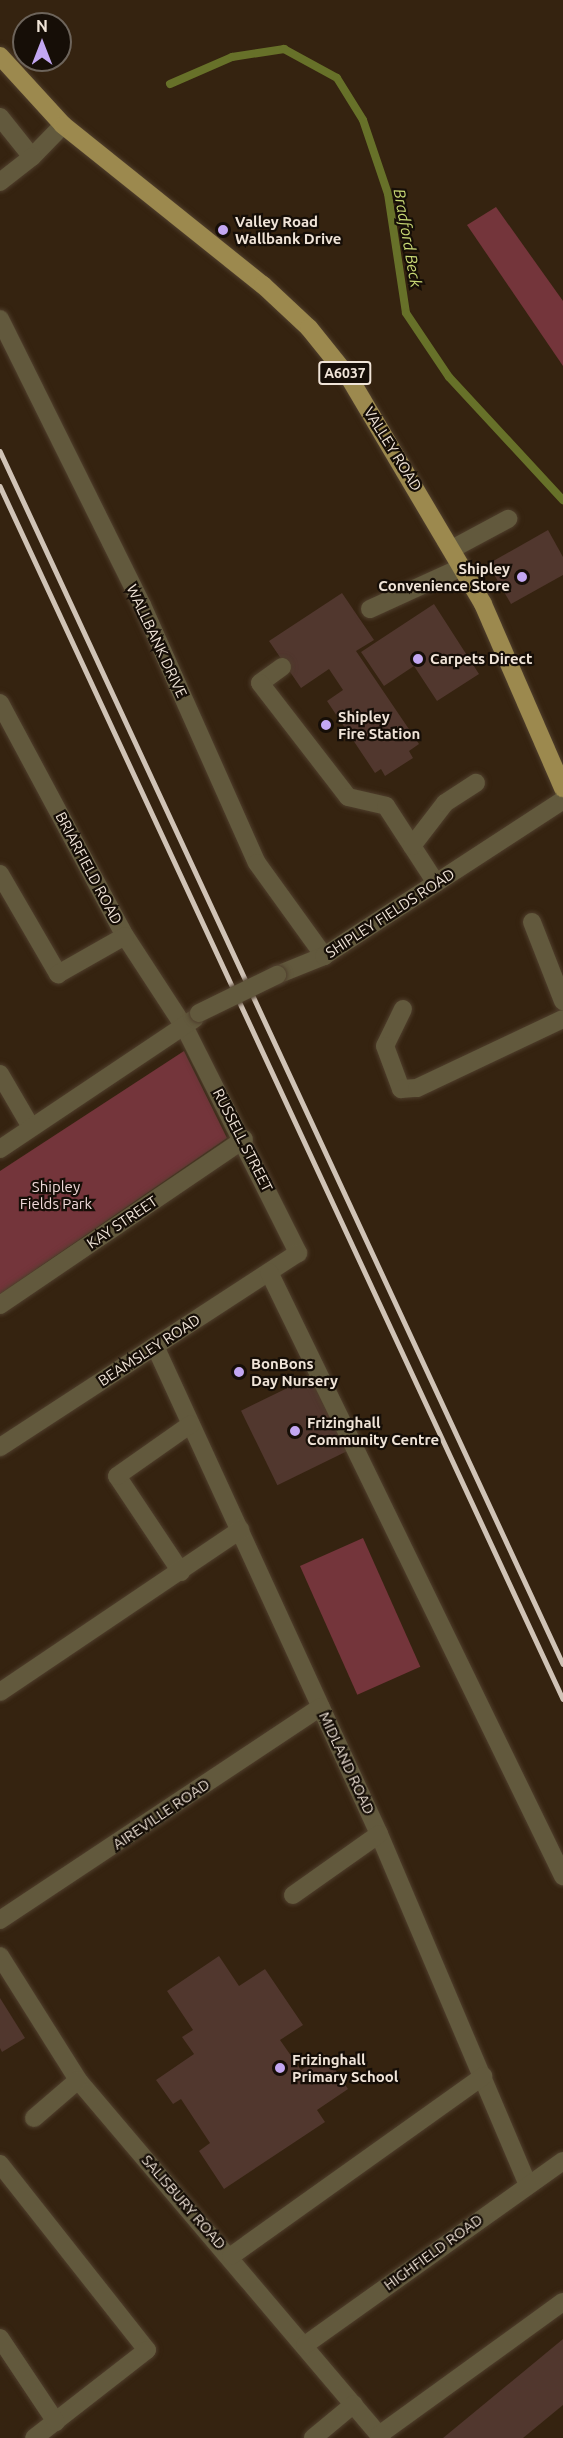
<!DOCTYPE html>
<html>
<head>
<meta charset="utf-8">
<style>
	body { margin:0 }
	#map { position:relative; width:563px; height:2438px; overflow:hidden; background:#352310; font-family:Ubuntu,sans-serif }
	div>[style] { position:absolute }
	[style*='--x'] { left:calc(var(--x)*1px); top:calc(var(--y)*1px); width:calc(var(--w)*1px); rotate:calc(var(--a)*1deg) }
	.green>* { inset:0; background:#74353b; transform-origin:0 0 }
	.stream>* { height:8px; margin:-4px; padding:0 4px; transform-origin:4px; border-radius:4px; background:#677129 }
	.building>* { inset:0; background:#51372e; transform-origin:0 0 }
	.roads { filter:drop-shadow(0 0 2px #4f3e2c) drop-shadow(0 0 2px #4f3e2c) }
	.minor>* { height:18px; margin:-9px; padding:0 9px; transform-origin:9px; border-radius:9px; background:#62593d }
	.major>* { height:18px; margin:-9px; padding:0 9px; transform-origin:9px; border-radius:9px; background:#9c894e }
	.rail>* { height:4.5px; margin:-2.25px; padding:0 2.25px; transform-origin:2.25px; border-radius:2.25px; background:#d0c3b6 }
	.bridges { filter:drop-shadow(0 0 2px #4f3e2c) drop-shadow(0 0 2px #4f3e2c) }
	.minor-bridge>* { height:18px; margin:-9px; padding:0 9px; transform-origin:9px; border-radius:9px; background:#62593d }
	.dots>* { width:16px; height:16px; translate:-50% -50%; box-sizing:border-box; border:3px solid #160e07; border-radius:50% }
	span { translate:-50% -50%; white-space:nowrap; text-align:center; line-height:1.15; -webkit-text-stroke:4.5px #160e07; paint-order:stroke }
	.shield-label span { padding:2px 4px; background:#160e07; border:2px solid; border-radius:4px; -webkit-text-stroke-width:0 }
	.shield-label { font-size:14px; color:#f0e4d8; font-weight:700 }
	.poi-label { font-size:15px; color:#f0e4d8; font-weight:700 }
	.left { translate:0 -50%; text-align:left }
	.right { translate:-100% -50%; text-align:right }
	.street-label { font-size:15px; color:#f0e4d8 }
	.park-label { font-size:15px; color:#f0dada }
	.water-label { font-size:16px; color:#c9d975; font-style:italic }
	.north { position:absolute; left:12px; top:12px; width:60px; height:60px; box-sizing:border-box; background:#160e07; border:2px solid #6d645b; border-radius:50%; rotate:0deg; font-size:16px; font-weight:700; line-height:24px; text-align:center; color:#f0e4d8 }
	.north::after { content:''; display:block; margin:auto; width:21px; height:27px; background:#c3a7f2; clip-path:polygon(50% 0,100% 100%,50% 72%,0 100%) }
</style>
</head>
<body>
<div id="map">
	<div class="green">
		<div style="clip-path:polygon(496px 207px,563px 301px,563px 366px,467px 225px)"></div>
		<div style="clip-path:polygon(184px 1051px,227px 1138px,0 1294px,0 1171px)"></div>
		<div style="left:363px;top:1538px;width:141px;height:69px;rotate:66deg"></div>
	</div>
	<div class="stream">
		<div style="--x:170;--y:84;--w:68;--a:-23.5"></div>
		<div style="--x:232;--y:57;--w:53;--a:-8.7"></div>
		<div style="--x:284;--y:49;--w:60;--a:28.7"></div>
		<div style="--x:337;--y:78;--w:49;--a:58.2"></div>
		<div style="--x:363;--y:120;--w:78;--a:71.3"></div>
		<div style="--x:388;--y:194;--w:120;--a:81.4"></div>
		<div style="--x:406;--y:313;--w:77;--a:56.1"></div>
		<div style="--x:449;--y:377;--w:168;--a:47.2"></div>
	</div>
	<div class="building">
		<div style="clip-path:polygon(548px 530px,563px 557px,563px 575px,511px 604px,488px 564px)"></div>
		<div style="clip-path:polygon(342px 593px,374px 640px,356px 651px,419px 744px,409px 751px,413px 758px,385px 776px,381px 769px,375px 773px,327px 701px,343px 690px,329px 669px,301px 688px,269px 641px)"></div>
		<div style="clip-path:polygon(434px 604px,479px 674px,437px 701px,414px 666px,384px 686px,361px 652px)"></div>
		<div style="left:312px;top:1376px;width:83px;height:79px;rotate:64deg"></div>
		<div style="clip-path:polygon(219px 1956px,239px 1986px,265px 1969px,303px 2025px,280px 2040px,301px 2070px,325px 2054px,348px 2089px,317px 2110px,325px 2122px,224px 2189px,199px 2151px,210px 2143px,181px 2099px,173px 2104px,156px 2080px,194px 2054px,182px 2037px,193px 2030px,167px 1991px)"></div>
		<div style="clip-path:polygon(0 1998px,25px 2038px,2px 2052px,0 2048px)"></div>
		<div style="clip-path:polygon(563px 2339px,563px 2405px,523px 2438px,443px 2438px)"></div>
	</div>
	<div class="roads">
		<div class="minor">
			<div style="--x:0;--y:117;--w:51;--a:51.3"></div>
			<div style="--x:32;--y:157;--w:45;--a:-45.9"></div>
			<div style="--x:0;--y:182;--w:41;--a:-38"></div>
			<div style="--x:0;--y:319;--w:319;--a:63.6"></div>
			<div style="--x:142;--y:605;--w:282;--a:66"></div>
			<div style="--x:257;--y:863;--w:115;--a:54.2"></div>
			<div style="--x:452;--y:549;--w:64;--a:-28.2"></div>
			<div style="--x:370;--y:609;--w:101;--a:-24.5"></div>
			<div style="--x:282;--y:667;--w:27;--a:144"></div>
			<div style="--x:260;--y:683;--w:144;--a:52.3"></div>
			<div style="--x:348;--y:797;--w:39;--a:13"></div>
			<div style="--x:386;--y:806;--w:92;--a:57"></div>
			<div style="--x:0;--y:703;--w:264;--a:61.8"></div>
			<div style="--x:125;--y:936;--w:110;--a:56.9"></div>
			<div style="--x:185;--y:1028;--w:252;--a:63.3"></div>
			<div style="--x:298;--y:1253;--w:356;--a:146.9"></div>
			<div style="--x:412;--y:846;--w:54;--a:-52.5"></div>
			<div style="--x:445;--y:803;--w:37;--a:-33"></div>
			<div style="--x:0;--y:874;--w:116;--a:59.9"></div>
			<div style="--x:58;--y:974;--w:77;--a:-29.6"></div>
			<div style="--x:532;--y:922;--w:85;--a:68.6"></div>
			<div style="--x:277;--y:975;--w:51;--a:-22"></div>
			<div style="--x:324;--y:956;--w:285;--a:-33.1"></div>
			<div style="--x:403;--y:1009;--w:41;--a:115.9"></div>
			<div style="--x:385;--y:1046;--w:46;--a:69.6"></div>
			<div style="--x:401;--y:1089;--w:16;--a:-4"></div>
			<div style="--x:417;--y:1088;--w:161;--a:-25.3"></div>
			<div style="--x:0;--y:1074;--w:61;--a:59.7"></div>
			<div style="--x:0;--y:1149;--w:234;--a:-33.8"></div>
			<div style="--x:269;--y:1272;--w:672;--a:64.05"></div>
			<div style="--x:0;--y:1305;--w:295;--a:-34.2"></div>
			<div style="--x:155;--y:1346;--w:537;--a:65.34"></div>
			<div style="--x:379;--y:1834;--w:381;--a:67"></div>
			<div style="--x:181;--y:1572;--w:115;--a:-123.7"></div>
			<div style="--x:117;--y:1476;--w:90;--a:-35.1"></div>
			<div style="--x:0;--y:1692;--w:290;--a:-34"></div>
			<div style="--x:293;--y:1895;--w:105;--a:-35.3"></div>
			<div style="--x:0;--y:1920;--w:385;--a:-33.6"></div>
			<div style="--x:0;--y:1956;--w:146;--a:57.8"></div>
			<div style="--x:78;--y:2080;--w:470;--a:49.7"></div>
			<div style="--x:34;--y:2118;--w:58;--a:-40.8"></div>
			<div style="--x:0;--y:2164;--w:237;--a:51.7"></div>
			<div style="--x:147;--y:2350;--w:143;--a:142.1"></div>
			<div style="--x:231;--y:2256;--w:310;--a:-35.5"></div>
			<div style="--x:0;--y:2338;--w:101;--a:56.3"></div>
			<div style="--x:305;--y:2345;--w:317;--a:-35.5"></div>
			<div style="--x:379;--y:2435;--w:227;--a:-35.9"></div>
			<div style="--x:313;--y:2438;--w:53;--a:-39.7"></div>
		</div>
		<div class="major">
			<div style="--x:0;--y:56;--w:93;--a:47.6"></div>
			<div style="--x:63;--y:125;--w:256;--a:38.7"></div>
			<div style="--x:263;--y:285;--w:63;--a:43.1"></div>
			<div style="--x:309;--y:328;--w:65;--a:51.2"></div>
			<div style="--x:350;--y:379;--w:261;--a:59.4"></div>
			<div style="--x:483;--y:604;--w:201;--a:66.5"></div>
		</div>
	</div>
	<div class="rail">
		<div style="--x:0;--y:451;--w:1337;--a:65.1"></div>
		<div style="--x:0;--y:486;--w:1337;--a:65.1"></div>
	</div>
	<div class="bridges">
		<div class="minor-bridge">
			<div style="--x:199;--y:1013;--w:87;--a:-26"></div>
		</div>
	</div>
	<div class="dots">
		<div style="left:223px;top:230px;background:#c3a7f2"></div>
		<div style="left:522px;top:577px;background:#c3a7f2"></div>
		<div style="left:418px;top:659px;background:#c3a7f2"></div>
		<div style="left:326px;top:725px;background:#c3a7f2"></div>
		<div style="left:239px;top:1372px;background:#c3a7f2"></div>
		<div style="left:295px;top:1431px;background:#c3a7f2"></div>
		<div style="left:280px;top:2068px;background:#c3a7f2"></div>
	</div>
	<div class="shield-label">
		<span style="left:345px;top:373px">A6037</span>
	</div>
	<div class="poi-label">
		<span class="left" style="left:235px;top:230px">Valley Road<br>Wallbank Drive</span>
		<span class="right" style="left:510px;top:577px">Shipley<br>Convenience Store</span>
		<span class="left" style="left:430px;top:659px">Carpets Direct</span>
		<span class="left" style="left:338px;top:725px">Shipley<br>Fire Station</span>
		<span class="left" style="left:251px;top:1372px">BonBons<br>Day Nursery</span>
		<span class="left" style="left:307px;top:1431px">Frizinghall<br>Community Centre</span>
		<span class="left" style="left:292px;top:2068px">Frizinghall<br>Primary School</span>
	</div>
	<div class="street-label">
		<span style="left:393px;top:449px;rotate:58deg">VALLEY ROAD</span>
		<span style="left:157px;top:641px;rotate:65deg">WALLBANK DRIVE</span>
		<span style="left:89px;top:868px;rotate:62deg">BRIARFIELD ROAD</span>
		<span style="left:390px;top:913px;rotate:-33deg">SHIPLEY FIELDS ROAD</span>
		<span style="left:243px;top:1140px;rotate:63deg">RUSSELL STREET</span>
		<span style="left:122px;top:1222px;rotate:-34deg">KAY STREET</span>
		<span style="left:149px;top:1350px;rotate:-33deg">BEAMSLEY ROAD</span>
		<span style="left:347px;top:1763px;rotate:65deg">MIDLAND ROAD</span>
		<span style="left:161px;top:1814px;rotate:-34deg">AIREVILLE ROAD</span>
		<span style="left:184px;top:2202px;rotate:49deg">SALISBURY ROAD</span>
		<span style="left:433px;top:2252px;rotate:-36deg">HIGHFIELD ROAD</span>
	</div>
	<div class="park-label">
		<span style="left:56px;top:1195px">Shipley<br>Fields Park</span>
	</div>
	<div class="water-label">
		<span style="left:408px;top:238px;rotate:80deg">Bradford Beck</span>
	</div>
	<div class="north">N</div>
</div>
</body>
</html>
